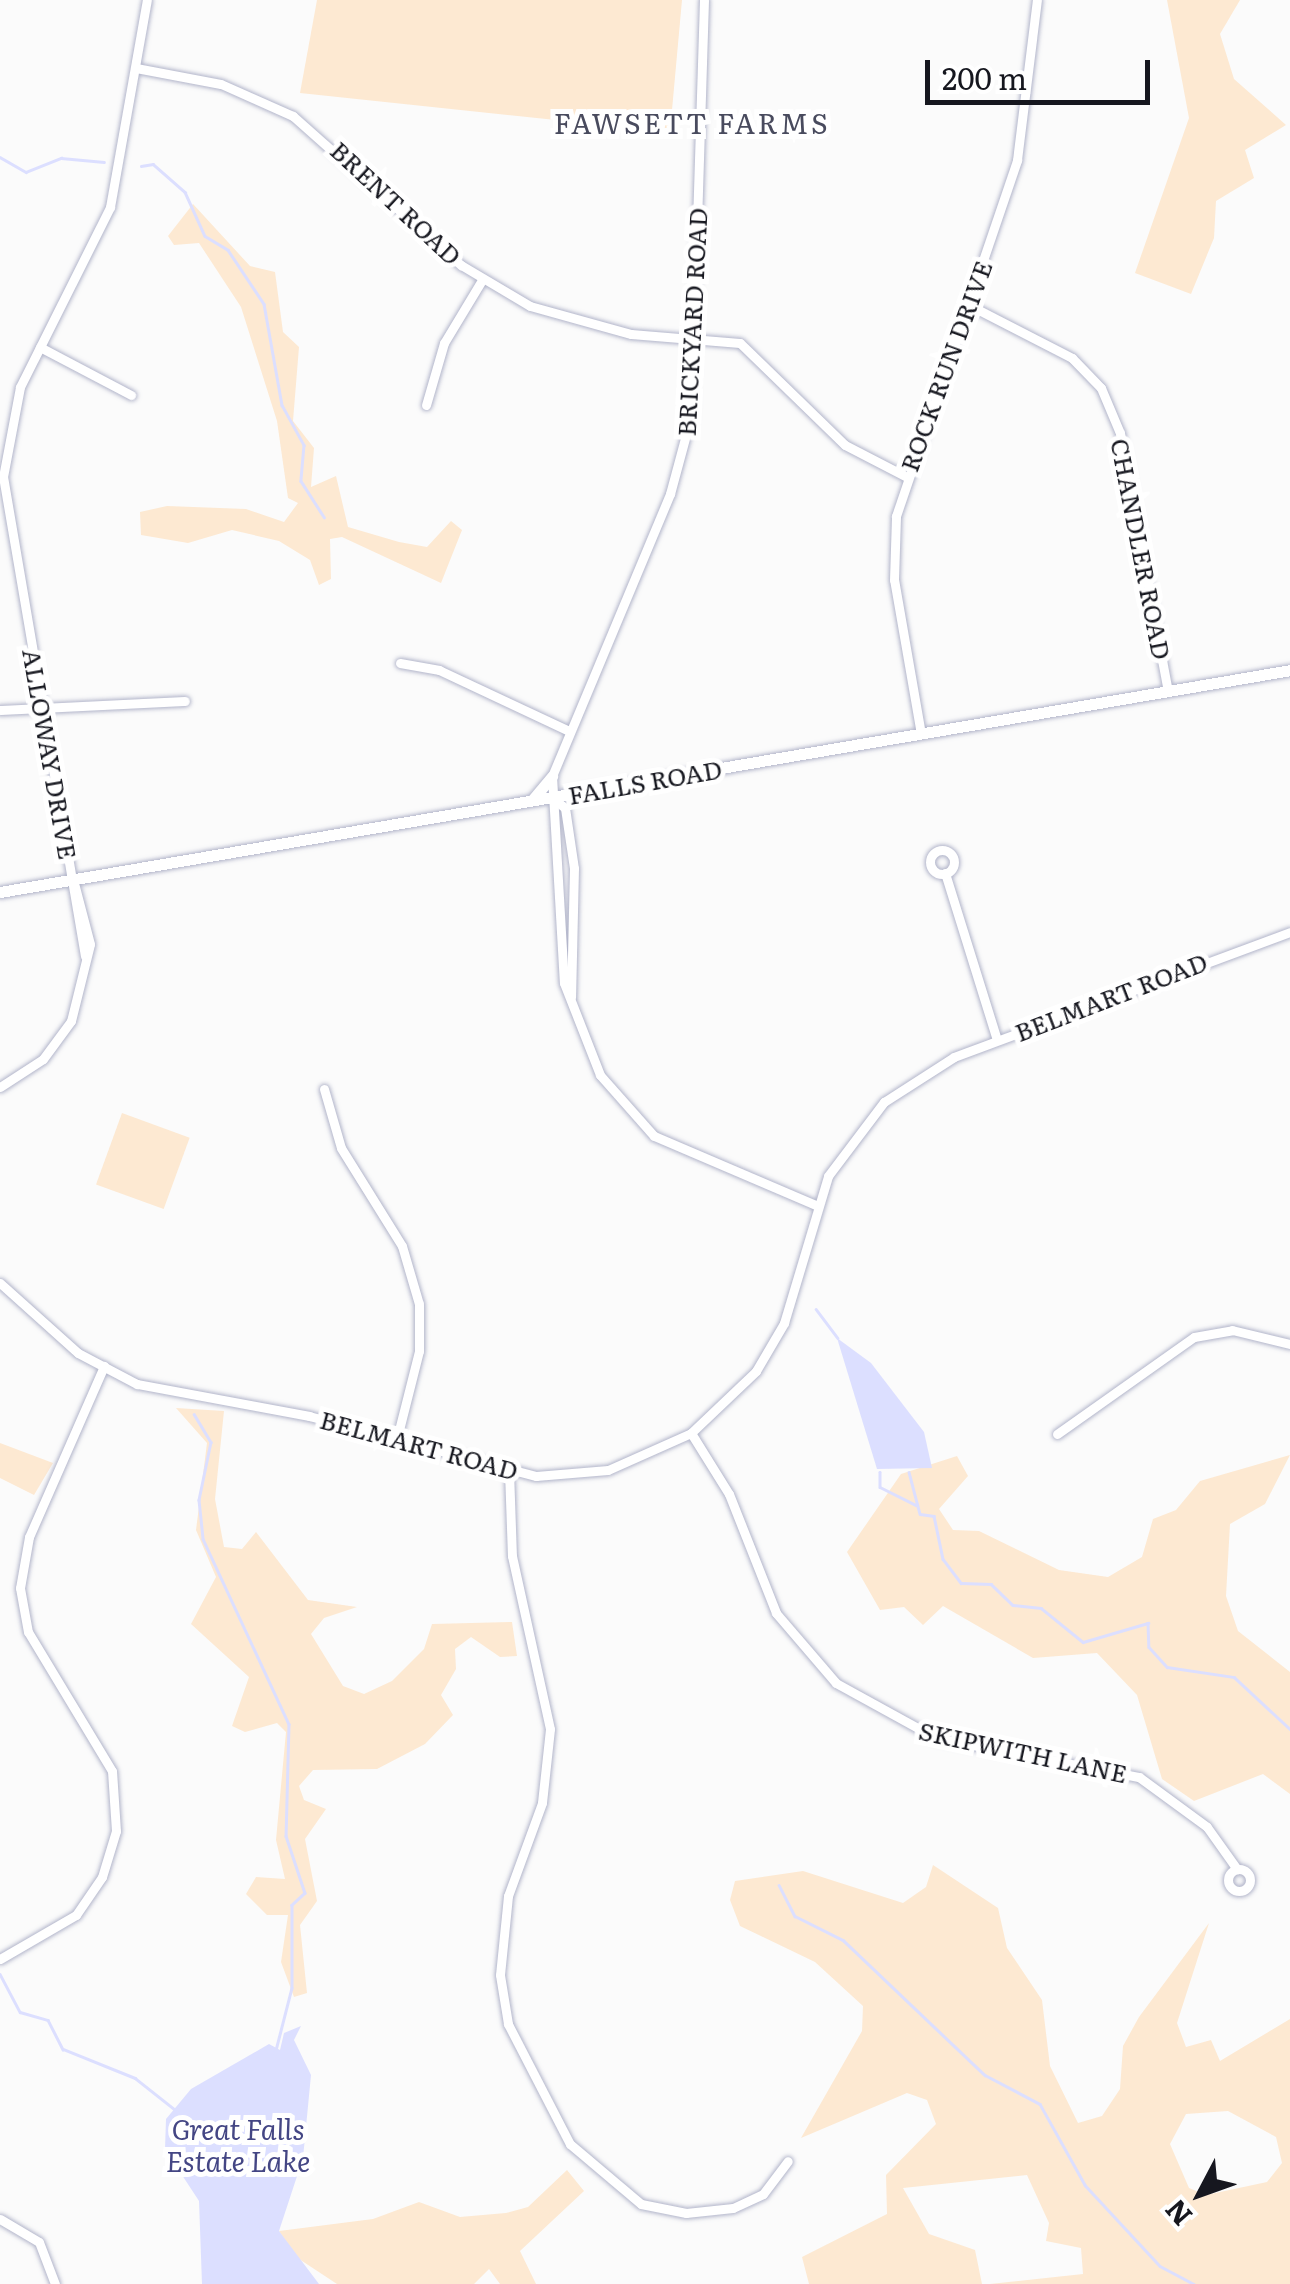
<!DOCTYPE html>
<html>
<head>
<meta charset="utf-8">
<style>
	body { margin:0 }
	#map { position:relative; width:1290px; height:2284px; overflow:hidden; background:#fbfbfb; font-family:Literata,serif }
	div>[style] { position:absolute }
	[style*='--x'] { left:calc(var(--x)*1px); top:calc(var(--y)*1px); width:calc(var(--w)*1px); rotate:calc(var(--a)*1deg) }
	.green>* { inset:0; background:#fde9d2; transform-origin:0 0 }
	.water>* { inset:0; background:#dcdfff }
	.stream>* { height:2.5px; margin:-1.25px; padding:0 1.25px; transform-origin:1.25px; border-radius:1.25px; background:#dcdfff }
	.roads { filter:drop-shadow(0 0 2px #b2b5ca) drop-shadow(0 0 2px #b2b5ca) }
	.minor>* { height:9px; margin:-4.5px; padding:0 4.5px; transform-origin:4.5px; border-radius:4.5px; background:#fff }
	.minor>.ring { margin:-4.5px; padding:0; box-sizing:content-box; background:none; border:9px solid #fff; border-radius:50% }
	.major>* { height:11px; margin:-5.5px; padding:0 5.5px; transform-origin:5.5px; border-radius:5.5px; background:#fff }
	span { translate:-50% -50%; white-space:nowrap; text-align:center; line-height:1.15; -webkit-text-stroke:10px #fff; paint-order:stroke }
	.street-label { font-size:25px; color:#16171f }
	.neighbourhood-label { font-size:28px; color:#494b5e; letter-spacing:2.5px }
	.water-label { font-size:28px; color:#444684; font-style:italic }
	.north { position:absolute; left:1150px; top:2144px; width:100px; height:100px; -webkit-text-stroke:8px #fff; paint-order:stroke; rotate:229deg; font-size:28px; font-weight:700; line-height:40px; text-align:center; color:#16171f }
	.north::after { content:''; display:block; margin:auto; width:35px; height:45px; background:#16171f; clip-path:polygon(50% 0,100% 100%,50% 72%,0 100%) }
	.scale { position:absolute; left:925px; top:60px; width:225px; height:45px; box-sizing:border-box; border:5px solid #16171f; border-top:0; padding-left:12px; font-size:30px; line-height:35px; white-space:nowrap; color:#16171f; -webkit-text-stroke:8px #fff; paint-order:stroke }
</style>
</head>
<body>
<div id="map">
	<div class="green">
		<div style="clip-path:polygon(317px 0,682px 0,670px 132px,300px 93px)"></div>
		<div style="clip-path:polygon(1167px 0,1240px 0,1220px 34px,1234px 79px,1286px 125px,1245px 150px,1254px 178px,1216px 201px,1214px 238px,1191px 294px,1135px 273px,1189px 118px)"></div>
		<div style="clip-path:polygon(193px 204px,250px 266px,275px 272px,283px 332px,299px 347px,293px 421px,314px 448px,311px 487px,336px 476px,348px 527px,399px 542px,427px 547px,451px 521px,462px 530px,441px 583px,342px 537px,330px 539px,331px 579px,319px 585px,310px 560px,279px 541px,232px 530px,188px 543px,141px 535px,140px 512px,167px 506px,246px 509px,284px 522px,298px 503px,288px 498px,277px 421px,241px 307px,199px 243px,174px 245px,168px 236px)"></div>
		<div style="left:122px;top:1113px;width:72px;height:76px;rotate:20deg"></div>
		<div style="clip-path:polygon(176px 1408px,224px 1411px,215px 1499px,224px 1547px,242px 1549px,256px 1532px,308px 1600px,357px 1607px,324px 1618px,311px 1634px,343px 1686px,364px 1694px,392px 1681px,424px 1649px,432px 1624px,512px 1622px,517px 1656px,500px 1657px,471px 1637px,455px 1649px,456px 1669px,441px 1695px,453px 1715px,425px 1744px,377px 1769px,313px 1770px,299px 1786px,304px 1800px,326px 1809px,305px 1839px,317px 1901px,300px 1925px,307px 1993px,294px 1997px,281px 1962px,288px 1915px,267px 1915px,246px 1894px,256px 1877px,285px 1879px,276px 1840px,286px 1732px,277px 1723px,245px 1732px,232px 1726px,249px 1677px,191px 1624px,216px 1577px,196px 1530px,207px 1443px)"></div>
		<div style="clip-path:polygon(0 1443px,53px 1463px,34px 1495px,0 1478px)"></div>
		<div style="clip-path:polygon(1290px 1455px,1265px 1504px,1230px 1524px,1226px 1596px,1238px 1631px,1290px 1672px,1290px 1794px,1263px 1774px,1194px 1801px,1162px 1779px,1137px 1695px,1097px 1653px,1033px 1658px,943px 1606px,923px 1625px,904px 1607px,880px 1610px,847px 1552px,901px 1474px,957px 1456px,968px 1476px,939px 1509px,953px 1530px,979px 1531px,1059px 1570px,1108px 1577px,1142px 1557px,1153px 1519px,1176px 1510px,1200px 1481px)"></div>
		<div style="clip-path:polygon(evenodd,933px 1865px,998px 1908px,1007px 1948px,1042px 2000px,1050px 2066px,1078px 2123px,1102px 2116px,1120px 2089px,1123px 2046px,1139px 2017px,1209px 1923px,1177px 2023px,1186px 2047px,1211px 2040px,1220px 2061px,1290px 2019px,1290px 2284px,990px 2284px,1083px 2274px,1081px 2248px,1046px 2241px,1049px 2223px,1027px 2175px,903px 2188px,929px 2234px,975px 2250px,982px 2284px,809px 2284px,802px 2257px,887px 2214px,886px 2175px,936px 2124px,927px 2100px,907px 2093px,801px 2138px,862px 2031px,863px 2006px,815px 1962px,740px 1926px,730px 1900px,735px 1881px,803px 1871px,903px 1903px,926px 1887px,933px 1865px,1228px 2111px,1276px 2137px,1282px 2163px,1267px 2182px,1206px 2195px,1189px 2188px,1170px 2144px,1186px 2114px,1228px 2111px)"></div>
		<div style="clip-path:polygon(567px 2170px,584px 2191px,520px 2251px,536px 2284px,500px 2284px,489px 2269px,474px 2284px,337px 2284px,296px 2257px,279px 2231px,373px 2219px,419px 2202px,460px 2217px,506px 2213px,528px 2207px)"></div>
	</div>
	<div class="water">
		<div style="clip-path:polygon(837px 1338px,871px 1363px,924px 1432px,932px 1468px,877px 1469px)"></div>
		<div style="clip-path:polygon(301px 2026px,294px 2040px,311px 2075px,303px 2158px,279px 2231px,319px 2284px,202px 2284px,199px 2201px,165px 2149px,166px 2119px,191px 2089px,269px 2044px,280px 2050px,284px 2033px)"></div>
	</div>
	<div class="stream">
		<div style="--x:0;--y:157;--w:30;--a:30"></div>
		<div style="--x:26;--y:172;--w:38;--a:-22"></div>
		<div style="--x:61;--y:158;--w:43;--a:5.3"></div>
		<div style="--x:141;--y:166;--w:12;--a:-9"></div>
		<div style="--x:153;--y:164;--w:43;--a:41.2"></div>
		<div style="--x:185;--y:192;--w:48;--a:65.6"></div>
		<div style="--x:205;--y:236;--w:27;--a:31"></div>
		<div style="--x:228;--y:250;--w:65;--a:56.3"></div>
		<div style="--x:264;--y:304;--w:103;--a:79.9"></div>
		<div style="--x:282;--y:405;--w:46;--a:61.2"></div>
		<div style="--x:304;--y:445;--w:36;--a:95"></div>
		<div style="--x:301;--y:481;--w:43;--a:57.4"></div>
		<div style="--x:816;--y:1309;--w:36;--a:53"></div>
		<div style="--x:194;--y:1414;--w:33;--a:59"></div>
		<div style="--x:211;--y:1442;--w:59;--a:101.7"></div>
		<div style="--x:199;--y:1500;--w:39;--a:84"></div>
		<div style="--x:203;--y:1539;--w:204;--a:65.1"></div>
		<div style="--x:289;--y:1724;--w:112;--a:91.5"></div>
		<div style="--x:286;--y:1836;--w:60;--a:71.6"></div>
		<div style="--x:305;--y:1893;--w:18;--a:137"></div>
		<div style="--x:292;--y:1905;--w:83;--a:90"></div>
		<div style="--x:292;--y:1988;--w:68;--a:104.4"></div>
		<div style="--x:880;--y:1472;--w:15;--a:90"></div>
		<div style="--x:880;--y:1487;--w:40;--a:26.6"></div>
		<div style="--x:909;--y:1472;--w:43;--a:75.3"></div>
		<div style="--x:920;--y:1514;--w:14;--a:8"></div>
		<div style="--x:934;--y:1516;--w:44;--a:78.2"></div>
		<div style="--x:943;--y:1559;--w:30;--a:53"></div>
		<div style="--x:961;--y:1583;--w:30;--a:2"></div>
		<div style="--x:991;--y:1584;--w:30;--a:44"></div>
		<div style="--x:1013;--y:1605;--w:28;--a:6"></div>
		<div style="--x:1041;--y:1608;--w:54;--a:39"></div>
		<div style="--x:1083;--y:1642;--w:68;--a:-16.3"></div>
		<div style="--x:1148;--y:1623;--w:24;--a:88"></div>
		<div style="--x:1149;--y:1647;--w:27;--a:48"></div>
		<div style="--x:1167;--y:1667;--w:68;--a:8.5"></div>
		<div style="--x:1234;--y:1677;--w:76;--a:42.9"></div>
		<div style="--x:779;--y:1885;--w:35;--a:63"></div>
		<div style="--x:795;--y:1916;--w:54;--a:26.6"></div>
		<div style="--x:843;--y:1940;--w:196;--a:43.6"></div>
		<div style="--x:985;--y:2075;--w:62;--a:27.8"></div>
		<div style="--x:1040;--y:2104;--w:93;--a:60.9"></div>
		<div style="--x:1085;--y:2185;--w:110;--a:47.2"></div>
		<div style="--x:1160;--y:2266;--w:38;--a:28"></div>
		<div style="--x:0;--y:1974;--w:43;--a:62.2"></div>
		<div style="--x:20;--y:2012;--w:29;--a:16"></div>
		<div style="--x:48;--y:2020;--w:33;--a:63"></div>
		<div style="--x:63;--y:2049;--w:78;--a:21.9"></div>
		<div style="--x:135;--y:2078;--w:55;--a:38.3"></div>
	</div>
	<div class="roads">
		<div class="minor">
			<div style="--x:704;--y:0;--w:416;--a:91.8"></div>
			<div style="--x:691;--y:416;--w:81;--a:105.1"></div>
			<div style="--x:670;--y:494;--w:306;--a:112.7"></div>
			<div style="--x:552;--y:776;--w:207;--a:86.7"></div>
			<div style="--x:564;--y:983;--w:99;--a:68.6"></div>
			<div style="--x:600;--y:1075;--w:81;--a:48.5"></div>
			<div style="--x:654;--y:1136;--w:176;--a:23.1"></div>
			<div style="--x:136;--y:68;--w:86;--a:10.7"></div>
			<div style="--x:221;--y:84;--w:79;--a:24"></div>
			<div style="--x:293;--y:116;--w:225;--a:41.6"></div>
			<div style="--x:461;--y:265;--w:80;--a:30.7"></div>
			<div style="--x:530;--y:306;--w:105;--a:15.5"></div>
			<div style="--x:631;--y:334;--w:109;--a:4.7"></div>
			<div style="--x:740;--y:343;--w:146;--a:44.2"></div>
			<div style="--x:845;--y:445;--w:68;--a:27.3"></div>
			<div style="--x:969;--y:305;--w:116;--a:27.2"></div>
			<div style="--x:1072;--y:358;--w:42;--a:46"></div>
			<div style="--x:1101;--y:388;--w:49;--a:67.1"></div>
			<div style="--x:1120;--y:433;--w:263;--a:79.5"></div>
			<div style="--x:40;--y:347;--w:103;--a:27.8"></div>
			<div style="--x:426;--y:405;--w:65;--a:-73.8"></div>
			<div style="--x:444;--y:343;--w:74;--a:-58.9"></div>
			<div style="--x:400;--y:663;--w:40;--a:10"></div>
			<div style="--x:439;--y:670;--w:141;--a:25.1"></div>
			<div style="--x:0;--y:710;--w:185;--a:-2.8"></div>
			<div style="--x:921;--y:734;--w:156;--a:-99.9"></div>
			<div style="--x:894;--y:580;--w:64;--a:-88.2"></div>
			<div style="--x:896;--y:516;--w:376;--a:-71.2"></div>
			<div style="--x:1017;--y:160;--w:161;--a:-82.9"></div>
			<div style="--x:553;--y:798;--w:16;--a:40"></div>
			<div style="--x:565;--y:808;--w:61;--a:81.5"></div>
			<div style="--x:574;--y:868;--w:129;--a:91.3"></div>
			<div class="ring" style="left:930px;top:850px;width:15px;height:15px"></div>
			<div style="--x:945;--y:873;--w:175;--a:72.7"></div>
			<div style="--x:85;--y:956;--w:486;--a:-99.7"></div>
			<div style="--x:3;--y:477;--w:92;--a:-79.3"></div>
			<div style="--x:20;--y:387;--w:201;--a:-63.4"></div>
			<div style="--x:110;--y:207;--w:210;--a:-79.9"></div>
			<div style="--x:0;--y:1087;--w:51;--a:-33.1"></div>
			<div style="--x:43;--y:1059;--w:47;--a:-53.6"></div>
			<div style="--x:71;--y:1021;--w:79;--a:-76.1"></div>
			<div style="--x:90;--y:944;--w:67;--a:-104.7"></div>
			<div style="--x:324;--y:1089;--w:61;--a:73.9"></div>
			<div style="--x:341;--y:1148;--w:115;--a:58.1"></div>
			<div style="--x:402;--y:1246;--w:60;--a:73.7"></div>
			<div style="--x:419;--y:1304;--w:47;--a:90"></div>
			<div style="--x:419;--y:1351;--w:90;--a:104.2"></div>
			<div style="--x:0;--y:1283;--w:105;--a:41.9"></div>
			<div style="--x:78;--y:1353;--w:67;--a:27.7"></div>
			<div style="--x:137;--y:1384;--w:175;--a:10.5"></div>
			<div style="--x:309;--y:1416;--w:235;--a:14.8"></div>
			<div style="--x:536;--y:1476;--w:72;--a:-4.8"></div>
			<div style="--x:608;--y:1470;--w:91;--a:-24"></div>
			<div style="--x:691;--y:1433;--w:90;--a:-43.6"></div>
			<div style="--x:756;--y:1371;--w:56;--a:-59.7"></div>
			<div style="--x:784;--y:1323;--w:153;--a:-73.3"></div>
			<div style="--x:828;--y:1176;--w:93;--a:-52.9"></div>
			<div style="--x:884;--y:1102;--w:83;--a:-32.7"></div>
			<div style="--x:954;--y:1057;--w:358;--a:-20.4"></div>
			<div style="--x:691;--y:1433;--w:72;--a:58.1"></div>
			<div style="--x:729;--y:1494;--w:128;--a:68.4"></div>
			<div style="--x:776;--y:1613;--w:92;--a:49.4"></div>
			<div style="--x:836;--y:1683;--w:114;--a:28.8"></div>
			<div style="--x:936;--y:1738;--w:207;--a:10.9"></div>
			<div style="--x:1139;--y:1777;--w:84;--a:36.3"></div>
			<div style="--x:1207;--y:1827;--w:52;--a:54.5"></div>
			<div style="--x:1057;--y:1434;--w:168;--a:-35.3"></div>
			<div style="--x:1194;--y:1337;--w:39;--a:-10"></div>
			<div style="--x:1232;--y:1330;--w:60;--a:13.6"></div>
			<div style="--x:509;--y:1471;--w:85;--a:88"></div>
			<div style="--x:512;--y:1556;--w:177;--a:77.6"></div>
			<div style="--x:550;--y:1729;--w:74;--a:96.2"></div>
			<div style="--x:542;--y:1803;--w:99;--a:110.1"></div>
			<div style="--x:508;--y:1896;--w:79;--a:95.8"></div>
			<div style="--x:500;--y:1975;--w:50;--a:80.7"></div>
			<div style="--x:508;--y:2024;--w:135;--a:62.7"></div>
			<div style="--x:570;--y:2144;--w:93;--a:40.2"></div>
			<div style="--x:641;--y:2204;--w:46;--a:11.3"></div>
			<div style="--x:686;--y:2213;--w:47;--a:-6.1"></div>
			<div style="--x:733;--y:2208;--w:33;--a:-25"></div>
			<div style="--x:763;--y:2194;--w:41;--a:-52.9"></div>
			<div class="ring" style="left:1228px;top:1869px;width:13px;height:13px"></div>
			<div style="--x:0;--y:1959;--w:88;--a:-30.1"></div>
			<div style="--x:76;--y:1915;--w:46;--a:-55.6"></div>
			<div style="--x:102;--y:1877;--w:48;--a:-73.1"></div>
			<div style="--x:116;--y:1831;--w:60;--a:-93.8"></div>
			<div style="--x:112;--y:1771;--w:162;--a:-121.1"></div>
			<div style="--x:28;--y:1632;--w:45;--a:-100.3"></div>
			<div style="--x:20;--y:1588;--w:52;--a:-80"></div>
			<div style="--x:29;--y:1537;--w:187;--a:-66.3"></div>
			<div style="--x:0;--y:2219;--w:45;--a:30.5"></div>
			<div style="--x:39;--y:2242;--w:45;--a:69.1"></div>
		</div>
		<div class="major">
			<div style="--x:533;--y:799;--w:30;--a:-50"></div>
			<div style="--x:0;--y:892;--w:1309;--a:-9.76"></div>
		</div>
	</div>
	<div class="street-label">
		<span style="left:396px;top:203px;rotate:43deg">BRENT ROAD</span>
		<span style="left:692px;top:322px;rotate:-87deg">BRICKYARD ROAD</span>
		<span style="left:946px;top:366px;rotate:-70deg">ROCK RUN DRIVE</span>
		<span style="left:1141px;top:549px;rotate:79deg">CHANDLER ROAD</span>
		<span style="left:50px;top:754px;rotate:80deg">ALLOWAY DRIVE</span>
		<span style="left:645px;top:782px;rotate:-10deg">FALLS ROAD</span>
		<span style="left:1111px;top:997px;rotate:-21deg">BELMART ROAD</span>
		<span style="left:419px;top:1445px;rotate:15deg">BELMART ROAD</span>
		<span style="left:1023px;top:1752px;rotate:12deg">SKIPWITH LANE</span>
	</div>
	<div class="neighbourhood-label">
		<span style="left:692px;top:122px">FAWSETT FARMS</span>
	</div>
	<div class="water-label">
		<span style="left:238px;top:2144px">Great Falls<br>Estate Lake</span>
	</div>
	<div class="north">N</div>
	<div class="scale">200 m</div>
</div>
</body>
</html>
